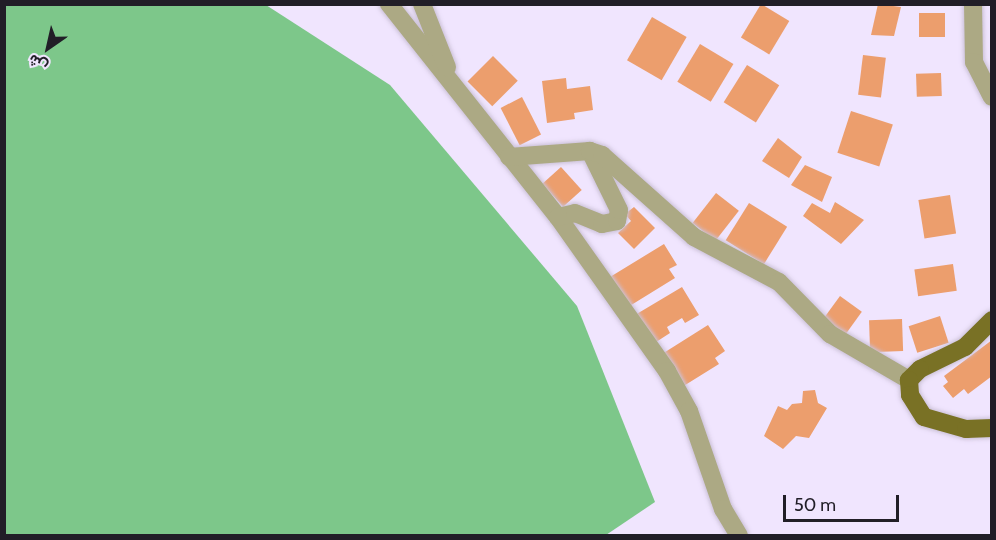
<!DOCTYPE html>
<html>
<head>
<meta charset="utf-8">
<style>
	body { margin:0 }
	#map { position:relative; width:996px; height:540px; overflow:hidden; background:#f0e5fe; font-family:Cabin,Vazirmatn,sans-serif }
	div>[style] { position:absolute }
	[style*='--x'] { left:calc(var(--x)*1px); top:calc(var(--y)*1px); width:calc(var(--w)*1px); rotate:calc(var(--a)*1deg) }
	.forest>* { inset:0; background:#7dc78a }
	.building>* { inset:0; background:#ec9e6d; transform-origin:0 0 }
	.roads { filter:drop-shadow(0 0 2px #cbc1d7) drop-shadow(0 0 2px #cbc1d7) }
	.minor>* { height:18px; margin:-9px; padding:0 9px; transform-origin:9px; border-radius:9px; background:#aca984 }
	.major>* { height:18px; margin:-9px; padding:0 9px; transform-origin:9px; border-radius:9px; background:#797125 }
	span { translate:-50% -50%; white-space:nowrap; text-align:center; line-height:1.15; -webkit-text-stroke:5px #f0e5fe; paint-order:stroke }
	.frame { position:absolute; inset:0; border:6px solid #211e27; pointer-events:none }
	.north { position:absolute; left:18px; top:18px; width:60px; height:60px; -webkit-text-stroke:4px #f0e5fe; paint-order:stroke; rotate:214deg; font-size:16px; font-weight:700; line-height:24px; text-align:center; color:#211e27 }
	.north::after { content:''; display:block; margin:auto; width:21px; height:27px; background:#211e27; clip-path:polygon(50% 0,100% 100%,50% 72%,0 100%) }
	.scale { position:absolute; left:783px; top:495px; width:116px; height:27px; box-sizing:border-box; border:3px solid #211e27; border-top:0; padding-left:8px; font-size:18px; line-height:21px; white-space:nowrap; color:#211e27; -webkit-text-stroke:4px #f0e5fe; paint-order:stroke }
</style>
</head>
<body>
<div id="map">
	<div class="forest">
		<div style="clip-path:polygon(4px 5px,266px 5px,390px 85px,577px 306px,655px 502px,606px 535px,5px 535px)"></div>
	</div>
	<div class="building">
		<div style="left:761px;top:4px;width:33px;height:39px;rotate:31deg"></div>
		<div style="clip-path:polygon(878px 4px,901px 7px,894px 36px,871px 35px)"></div>
		<div style="left:919px;top:13px;width:26px;height:24px"></div>
		<div style="left:652px;top:17px;width:40px;height:50px;rotate:30deg"></div>
		<div style="left:700px;top:44px;width:39px;height:44px;rotate:31deg"></div>
		<div style="left:863px;top:55px;width:23px;height:40px;rotate:7deg"></div>
		<div style="left:493px;top:56px;width:35px;height:36px;rotate:45deg"></div>
		<div style="left:747px;top:65px;width:38px;height:44px;rotate:32deg"></div>
		<div style="left:941px;top:73px;width:23px;height:25px;rotate:88deg"></div>
		<div style="clip-path:polygon(566px 78px,567px 89px,590px 86px,593px 110px,574px 113px,575px 119px,547px 123px,542px 81px)"></div>
		<div style="left:522px;top:97px;width:42px;height:24px;rotate:63deg"></div>
		<div style="left:851px;top:111px;width:44px;height:44px;rotate:18deg"></div>
		<div style="clip-path:polygon(778px 138px,802px 157px,789px 178px,762px 161px)"></div>
		<div style="clip-path:polygon(805px 165px,832px 177px,822px 202px,791px 185px)"></div>
		<div style="left:561px;top:167px;width:31px;height:25px;rotate:48deg"></div>
		<div style="left:716px;top:193px;width:29px;height:38px;rotate:38deg"></div>
		<div style="left:950px;top:195px;width:39px;height:32px;rotate:81deg"></div>
		<div style="clip-path:polygon(835px 202px,864px 220px,841px 244px,803px 216px,812px 203px,830px 213px)"></div>
		<div style="left:749px;top:203px;width:45px;height:44px;rotate:32deg"></div>
		<div style="clip-path:polygon(634px 207px,655px 228px,634px 249px,618px 233px,631px 221px,625px 214px)"></div>
		<div style="clip-path:polygon(664px 244px,677px 265px,669px 269px,675px 278px,628px 307px,610px 277px)"></div>
		<div style="left:953px;top:264px;width:27px;height:39px;rotate:82deg"></div>
		<div style="clip-path:polygon(682px 287px,699px 315px,685px 323px,682px 318px,667px 327px,670px 333px,653px 344px,635px 315px)"></div>
		<div style="left:840px;top:296px;width:27px;height:31px;rotate:36deg"></div>
		<div style="left:940px;top:316px;width:28px;height:33px;rotate:72deg"></div>
		<div style="left:902px;top:319px;width:32px;height:33px;rotate:88deg"></div>
		<div style="clip-path:polygon(708px 325px,725px 351px,715px 358px,719px 364px,682px 387px,662px 354px)"></div>
		<div style="clip-path:polygon(992px 340px,992px 376px,968px 394px,964px 389px,953px 398px,943px 386px,948px 382px,944px 376px)"></div>
		<div style="clip-path:polygon(815px 390px,818px 403px,827px 408px,809px 438px,796px 436px,783px 449px,764px 436px,778px 406px,787px 410px,792px 404px,802px 403px,803px 391px)"></div>
	</div>
	<div class="roads">
		<div class="minor">
			<div style="--x:389;--y:4;--w:272;--a:51.6"></div>
			<div style="--x:558;--y:217;--w:189;--a:54.7"></div>
			<div style="--x:667;--y:371;--w:46;--a:61.2"></div>
			<div style="--x:689;--y:411;--w:104;--a:70.9"></div>
			<div style="--x:723;--y:509;--w:31;--a:59"></div>
			<div style="--x:422;--y:4;--w:68;--a:68.4"></div>
			<div style="--x:973;--y:4;--w:58;--a:89"></div>
			<div style="--x:974;--y:62;--w:39;--a:63"></div>
			<div style="--x:509;--y:157;--w:81;--a:-4.2"></div>
			<div style="--x:558;--y:217;--w:17;--a:-13"></div>
			<div style="--x:575;--y:213;--w:29;--a:22"></div>
			<div style="--x:602;--y:224;--w:15;--a:-11"></div>
			<div style="--x:617;--y:221;--w:11;--a:-80"></div>
			<div style="--x:619;--y:210;--w:66;--a:-116.2"></div>
			<div style="--x:590;--y:151;--w:13;--a:18"></div>
			<div style="--x:602;--y:155;--w:123;--a:41.7"></div>
			<div style="--x:694;--y:237;--w:96;--a:27.9"></div>
			<div style="--x:779;--y:282;--w:73;--a:45.6"></div>
			<div style="--x:830;--y:334;--w:91;--a:30.2"></div>
		</div>
		<div class="major">
			<div style="--x:992;--y:320;--w:38;--a:135"></div>
			<div style="--x:965;--y:347;--w:50;--a:153.9"></div>
			<div style="--x:920;--y:369;--w:16;--a:135"></div>
			<div style="--x:909;--y:380;--w:15;--a:86"></div>
			<div style="--x:910;--y:395;--w:26;--a:58"></div>
			<div style="--x:924;--y:417;--w:44;--a:15.9"></div>
			<div style="--x:966;--y:429;--w:26;--a:-2"></div>
		</div>
	</div>
	<div class="frame"></div>
	<div class="north">ش</div>
	<div class="scale">50 m</div>
</div>
</body>
</html>
